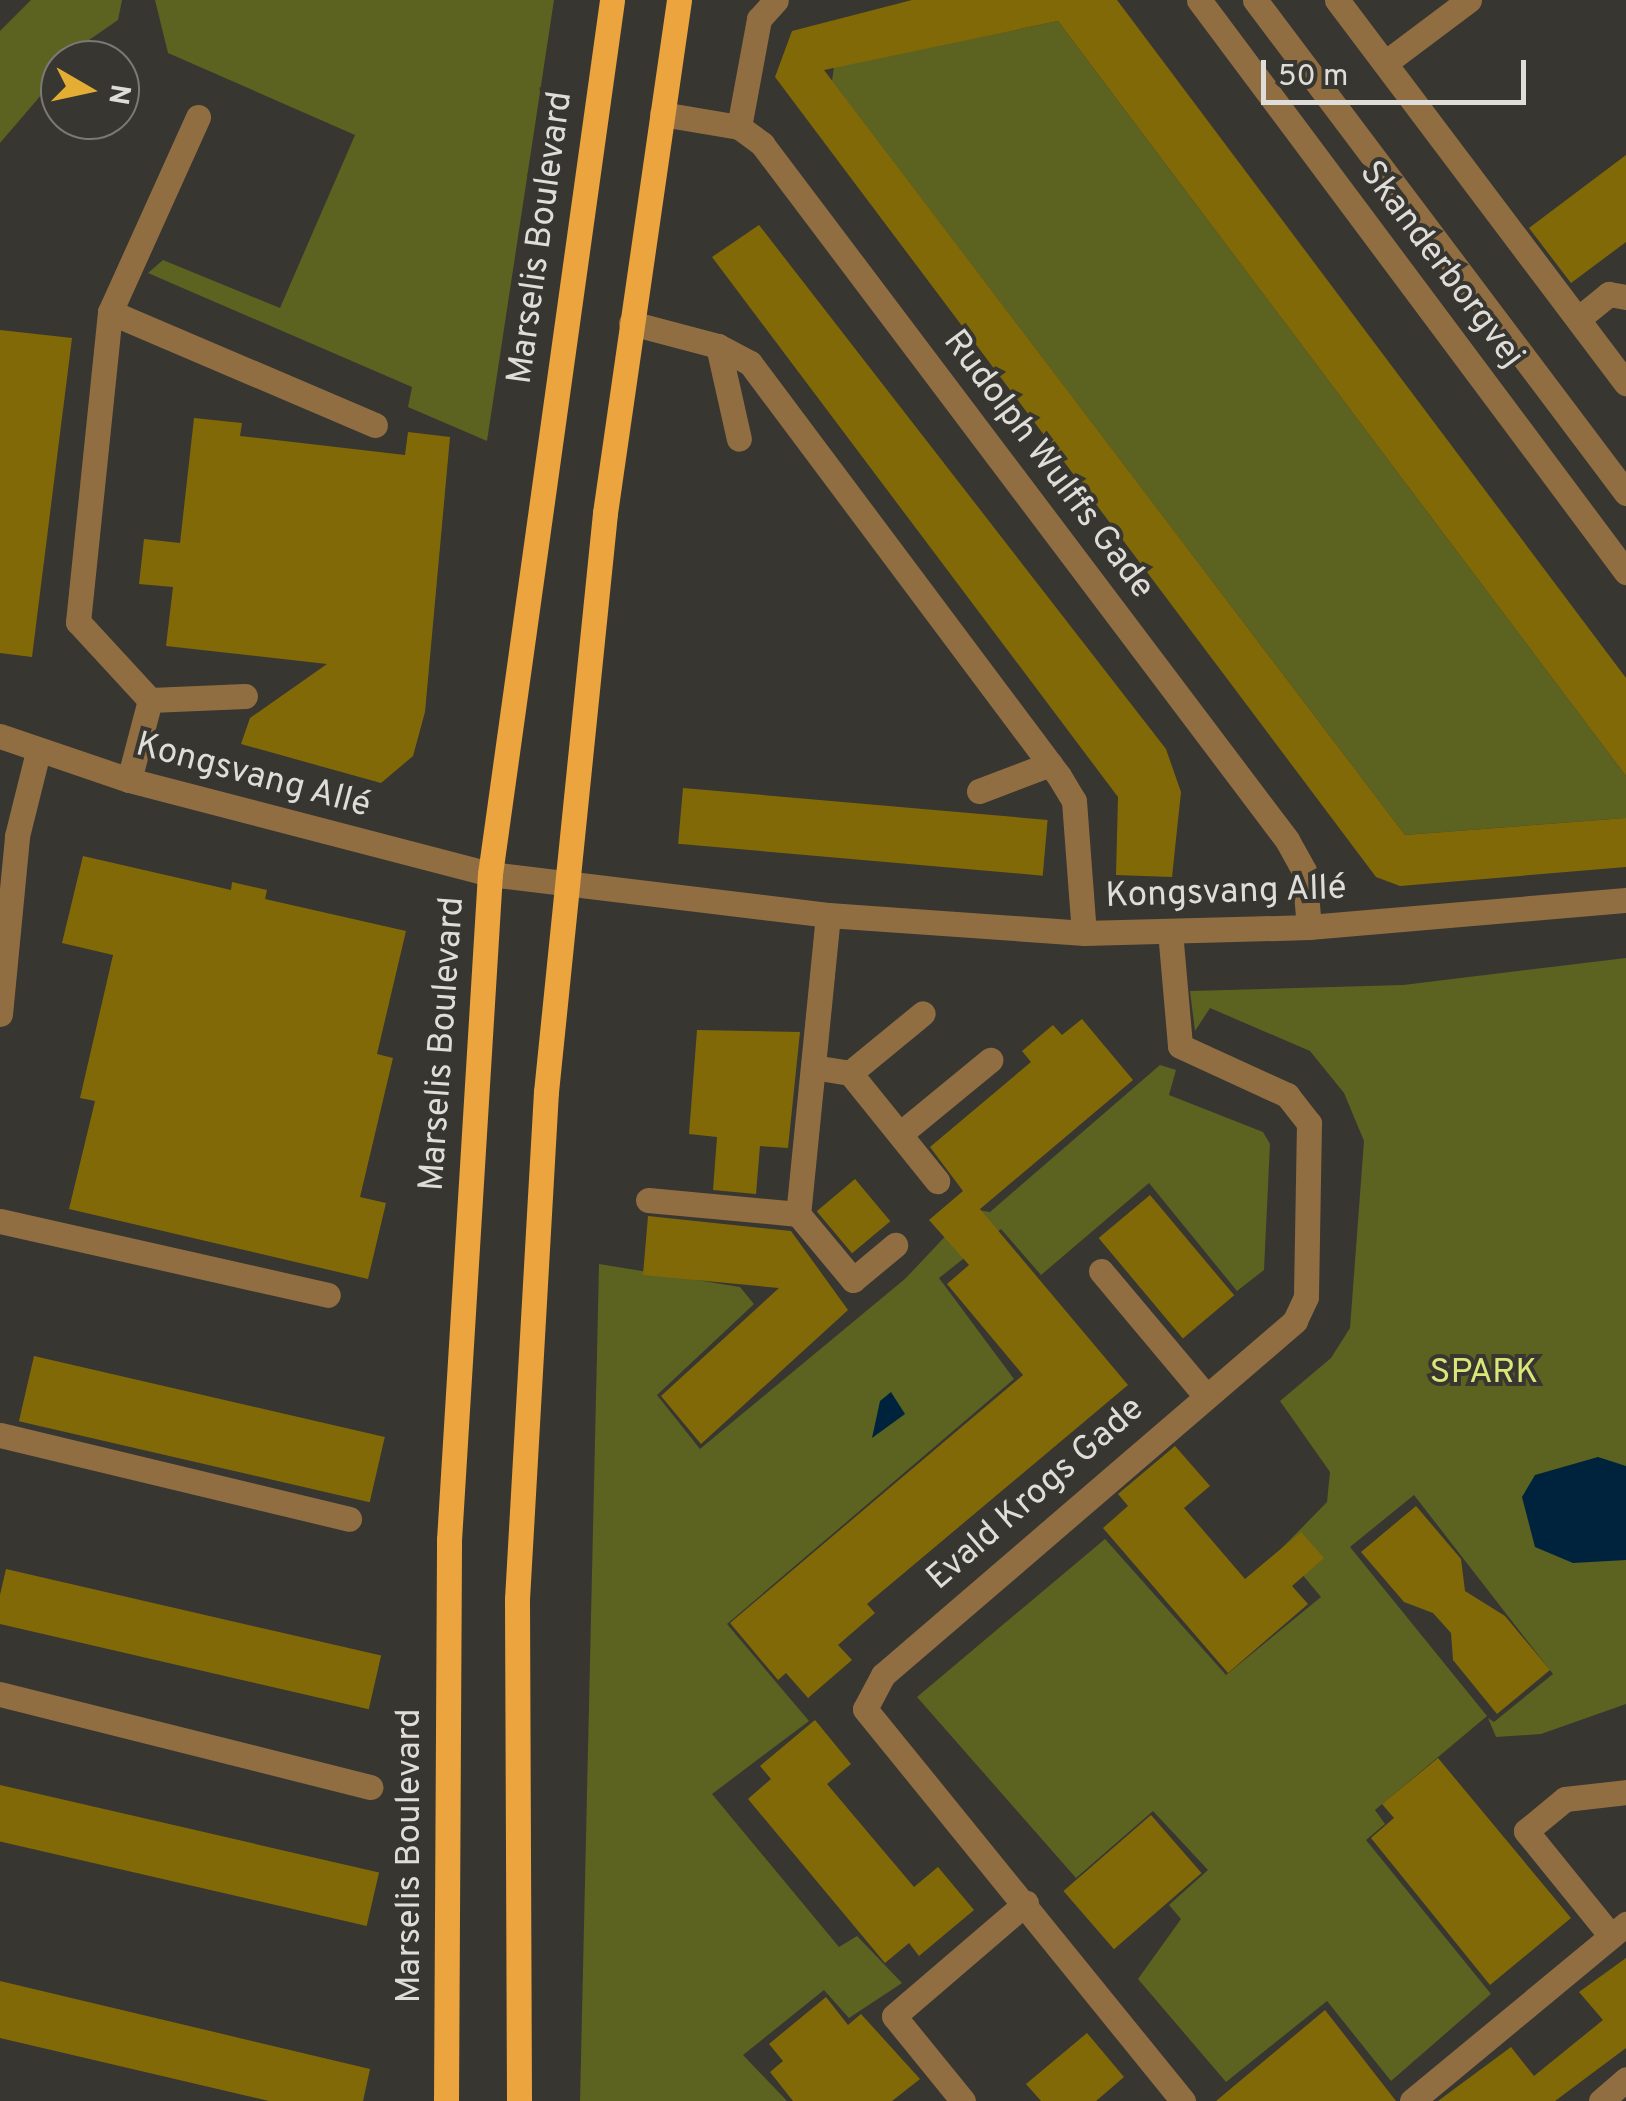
<!DOCTYPE html>
<html>
<head>
<meta charset="utf-8">
<style>
	body { margin:0 }
	#map { position:relative; width:1626px; height:2101px; overflow:hidden; background:#383630; font-family:Overpass,sans-serif }
	div>[style] { position:absolute }
	[style*='--x'] { left:calc(var(--x)*1px); top:calc(var(--y)*1px); width:calc(var(--w)*1px); rotate:calc(var(--a)*1deg) }
	.green>* { inset:0; background:#5c6220 }
	.water>* { inset:0; background:#00233d }
	.building>* { inset:0; background:#826908; transform-origin:0 0 }
	.minor>* { height:25px; margin:-12.5px; padding:0 12.5px; transform-origin:12.5px; border-radius:12.5px; background:#916e42 }
	.major>* { height:25px; margin:-12.5px; padding:0 12.5px; transform-origin:12.5px; border-radius:12.5px; background:#eba43e }
	span { translate:-50% -50%; white-space:nowrap; text-align:center; line-height:1.15; -webkit-text-stroke:8px #383630; paint-order:stroke }
	.street-label { font-size:35px; color:#deddd9 }
	.park-label { font-size:35px; color:#dae778 }
	.north { position:absolute; left:40px; top:40px; width:100px; height:100px; box-sizing:border-box; background:#383630; border:2px solid #7a7974; border-radius:50%; rotate:99deg; font-size:28px; font-weight:700; line-height:40px; text-align:center; color:#deddd9 }
	.north::after { content:''; display:block; margin:auto; width:35px; height:45px; background:#e4ae35; clip-path:polygon(50% 0,100% 100%,50% 72%,0 100%) }
	.scale { position:absolute; left:1261px; top:60px; width:265px; height:45px; box-sizing:border-box; border:5px solid #deddd9; border-top:0; padding-left:12px; font-size:30px; line-height:35px; white-space:nowrap; color:#deddd9; -webkit-text-stroke:8px #383630; paint-order:stroke }
</style>
</head>
<body>
<div id="map">
	<div class="green">
		<div style="clip-path:polygon(31px 0,122px 0,118px 20px,60px 60px,60px 73px,0 143px,0 31px)"></div>
		<div style="clip-path:polygon(155px 0,554px 0,487px 441px,408px 407px,412px 387px,148px 273px,163px 260px,280px 308px,355px 135px,168px 53px)"></div>
		<div style="clip-path:polygon(1058px 21px,1626px 776px,1626px 818px,1405px 835px,832px 81px,834px 67px)"></div>
		<div style="clip-path:polygon(1626px 958px,1626px 1704px,1541px 1734px,1496px 1737px,1488px 1718px,1494px 1722px,1553px 1674px,1414px 1495px,1350px 1547px,1487px 1716px,1375px 1810px,1385px 1824px,1366px 1840px,1491px 1994px,1391px 2081px,1327px 2001px,1226px 2082px,1138px 1979px,1181px 1919px,1169px 1905px,1208px 1870px,1153px 1811px,1076px 1878px,917px 1697px,1105px 1539px,1226px 1675px,1321px 1597px,1281px 1549px,1327px 1502px,1330px 1472px,1280px 1401px,1331px 1358px,1350px 1328px,1364px 1141px,1344px 1093px,1310px 1051px,1210px 1008px,1195px 1031px,1190px 991px,1403px 985px)"></div>
		<div style="clip-path:polygon(1160px 1065px,1176px 1070px,1169px 1095px,1263px 1132px,1270px 1144px,1264px 1270px,1237px 1291px,1149px 1183px,1041px 1275px,1001px 1229px,939px 1278px,1014px 1379px,727px 1624px,809px 1721px,712px 1794px,839px 1947px,857px 1936px,902px 1983px,849px 2018px,824px 1990px,743px 2055px,787px 2101px,580px 2101px,599px 1264px,740px 1287px,754px 1304px,657px 1395px,700px 1449px,906px 1278px,971px 1209px,990px 1212px)"></div>
	</div>
	<div class="water">
		<div style="clip-path:polygon(891px 1392px,905px 1414px,872px 1438px,880px 1401px)"></div>
		<div style="clip-path:polygon(1598px 1457px,1626px 1466px,1626px 1560px,1573px 1563px,1535px 1547px,1522px 1497px,1535px 1475px)"></div>
	</div>
	<div class="building">
		<div style="clip-path:polygon(912px 0,1117px 0,1626px 678px,1626px 776px,1058px 21px,824px 70px,1405px 835px,1626px 818px,1626px 867px,1400px 886px,1376px 877px,775px 77px,792px 31px)"></div>
		<div style="clip-path:polygon(1626px 155px,1626px 242px,1571px 283px,1529px 228px)"></div>
		<div style="clip-path:polygon(759px 225px,1166px 749px,1181px 792px,1172px 877px,1116px 875px,1118px 797px,712px 257px)"></div>
		<div style="clip-path:polygon(0 330px,72px 338px,32px 657px,0 653px)"></div>
		<div style="clip-path:polygon(194px 418px,242px 423px,240px 436px,405px 455px,408px 432px,450px 437px,425px 712px,413px 756px,381px 783px,241px 744px,250px 718px,327px 664px,166px 646px,173px 587px,139px 584px,144px 539px,180px 543px)"></div>
		<div style="left:683px;top:788px;width:366px;height:56px;rotate:5deg"></div>
		<div style="clip-path:polygon(83px 856px,231px 890px,232px 882px,249px 886px,267px 890px,265px 899px,406px 931px,377px 1054px,393px 1058px,360px 1197px,386px 1203px,368px 1279px,69px 1209px,95px 1101px,80px 1098px,113px 955px,62px 943px)"></div>
		<div style="clip-path:polygon(1082px 1019px,1133px 1080px,980px 1209px,1128px 1385px,867px 1604px,875px 1613px,838px 1645px,852px 1660px,808px 1698px,786px 1673px,778px 1680px,730px 1623px,1023px 1375px,947px 1284px,969px 1265px,929px 1220px,963px 1191px,930px 1147px,1031px 1062px,1022px 1051px,1053px 1025px,1062px 1035px)"></div>
		<div style="clip-path:polygon(697px 1030px,800px 1032px,788px 1148px,760px 1146px,756px 1194px,713px 1190px,717px 1137px,689px 1134px)"></div>
		<div style="left:855px;top:1179px;width:55px;height:50px;rotate:50deg"></div>
		<div style="left:1150px;top:1195px;width:131px;height:67px;rotate:50deg"></div>
		<div style="clip-path:polygon(648px 1216px,791px 1231px,848px 1310px,701px 1444px,661px 1396px,779px 1288px,643px 1275px)"></div>
		<div style="left:34px;top:1356px;width:360px;height:67px;rotate:13deg"></div>
		<div style="clip-path:polygon(1175px 1446px,1210px 1486px,1184px 1508px,1245px 1579px,1301px 1532px,1324px 1558px,1292px 1586px,1308px 1604px,1228px 1673px,1103px 1528px,1128px 1506px,1118px 1494px)"></div>
		<div style="clip-path:polygon(1416px 1506px,1461px 1559px,1465px 1591px,1505px 1616px,1550px 1670px,1497px 1714px,1453px 1660px,1451px 1633px,1433px 1613px,1404px 1602px,1361px 1552px)"></div>
		<div style="left:6px;top:1569px;width:385px;height:55px;rotate:13deg"></div>
		<div style="clip-path:polygon(815px 1720px,851px 1764px,827px 1784px,914px 1887px,938px 1867px,974px 1910px,919px 1956px,909px 1943px,885px 1963px,748px 1799px,771px 1779px,760px 1766px)"></div>
		<div style="clip-path:polygon(1438px 1758px,1571px 1918px,1490px 1985px,1371px 1838px,1394px 1818px,1382px 1804px)"></div>
		<div style="left:0;top:1785px;width:389px;height:55px;rotate:13deg"></div>
		<div style="left:1151px;top:1815px;width:77px;height:116px;rotate:49deg"></div>
		<div style="clip-path:polygon(1626px 1958px,1626px 2048px,1555px 2101px,1438px 2101px,1511px 2047px,1534px 2076px,1603px 2020px,1579px 1992px)"></div>
		<div style="clip-path:polygon(0 1981px,370px 2069px,363px 2101px,269px 2101px,0 2038px)"></div>
		<div style="clip-path:polygon(826px 1997px,848px 2025px,861px 2014px,920px 2079px,892px 2101px,793px 2101px,770px 2072px,783px 2061px,769px 2044px)"></div>
		<div style="clip-path:polygon(1325px 2010px,1396px 2101px,1216px 2101px)"></div>
		<div style="clip-path:polygon(1087px 2033px,1124px 2077px,1096px 2101px,1041px 2101px,1026px 2084px)"></div>
	</div>
	<div class="minor">
		<div style="--x:1199;--y:0;--w:714;--a:53.26"></div>
		<div style="--x:1255;--y:0;--w:617;--a:53.04"></div>
		<div style="--x:1337;--y:0;--w:480;--a:53"></div>
		<div style="--x:1385;--y:63;--w:105;--a:-36.9"></div>
		<div style="--x:662;--y:114;--w:78;--a:9.6"></div>
		<div style="--x:739;--y:127;--w:29;--a:36"></div>
		<div style="--x:762;--y:144;--w:872;--a:52.97"></div>
		<div style="--x:1287;--y:840;--w:35;--a:61"></div>
		<div style="--x:1304;--y:871;--w:56;--a:84.9"></div>
		<div style="--x:739;--y:127;--w:110;--a:-79.5"></div>
		<div style="--x:759;--y:19;--w:25;--a:-48"></div>
		<div style="--x:110;--y:312;--w:288;--a:23.1"></div>
		<div style="--x:1578;--y:319;--w:40;--a:-39"></div>
		<div style="--x:1609;--y:294;--w:17;--a:10"></div>
		<div style="--x:631;--y:323;--w:90;--a:14.8"></div>
		<div style="--x:718;--y:346;--w:95;--a:77.3"></div>
		<div style="--x:718;--y:346;--w:36;--a:28"></div>
		<div style="--x:750;--y:363;--w:516;--a:53.2"></div>
		<div style="--x:1059;--y:776;--w:29;--a:59"></div>
		<div style="--x:1074;--y:801;--w:132;--a:85.7"></div>
		<div style="--x:150;--y:700;--w:95;--a:-2.4"></div>
		<div style="--x:0;--y:736;--w:136;--a:18.8"></div>
		<div style="--x:129;--y:780;--w:373;--a:14.6"></div>
		<div style="--x:490;--y:874;--w:340;--a:6.9"></div>
		<div style="--x:828;--y:915;--w:257;--a:4"></div>
		<div style="--x:1084;--y:933;--w:225;--a:-1.5"></div>
		<div style="--x:1309;--y:927;--w:318;--a:-4.9"></div>
		<div style="--x:129;--y:780;--w:83;--a:-75.3"></div>
		<div style="--x:150;--y:700;--w:106;--a:-132.7"></div>
		<div style="--x:78;--y:622;--w:312;--a:-84.1"></div>
		<div style="--x:110;--y:312;--w:214;--a:-65.7"></div>
		<div style="--x:979;--y:791;--w:76;--a:-20.8"></div>
		<div style="--x:828;--y:915;--w:301;--a:95.7"></div>
		<div style="--x:798;--y:1214;--w:86;--a:50.2"></div>
		<div style="--x:853;--y:1280;--w:55;--a:-39.8"></div>
		<div style="--x:1170;--y:931;--w:115;--a:85"></div>
		<div style="--x:1180;--y:1046;--w:118;--a:24.6"></div>
		<div style="--x:1287;--y:1095;--w:36;--a:52"></div>
		<div style="--x:1309;--y:1123;--w:174;--a:91"></div>
		<div style="--x:1306;--y:1297;--w:26;--a:115"></div>
		<div style="--x:1295;--y:1321;--w:543;--a:139.33"></div>
		<div style="--x:883;--y:1675;--w:38;--a:118"></div>
		<div style="--x:865;--y:1709;--w:505;--a:50.95"></div>
		<div style="--x:0;--y:1014;--w:179;--a:-84.5"></div>
		<div style="--x:17;--y:836;--w:87;--a:-76"></div>
		<div style="--x:813;--y:1067;--w:37;--a:9"></div>
		<div style="--x:850;--y:1073;--w:139;--a:51.1"></div>
		<div style="--x:850;--y:1073;--w:94;--a:-39.4"></div>
		<div style="--x:900;--y:1134;--w:117;--a:-39.4"></div>
		<div style="--x:648;--y:1200;--w:151;--a:5.3"></div>
		<div style="--x:0;--y:1221;--w:336;--a:12.7"></div>
		<div style="--x:1101;--y:1271;--w:163;--a:50"></div>
		<div style="--x:0;--y:1435;--w:359;--a:13.5"></div>
		<div style="--x:0;--y:1694;--w:382;--a:14.1"></div>
		<div style="--x:1611;--y:1936;--w:135;--a:-129"></div>
		<div style="--x:1526;--y:1831;--w:50;--a:-39.4"></div>
		<div style="--x:1565;--y:1799;--w:61;--a:-6.5"></div>
		<div style="--x:963;--y:2101;--w:109;--a:-129.1"></div>
		<div style="--x:894;--y:2016;--w:174;--a:-40.6"></div>
		<div style="--x:1412;--y:2101;--w:278;--a:-39.6"></div>
		<div style="--x:1601;--y:2101;--w:33;--a:-41"></div>
	</div>
	<div class="major">
		<div style="--x:446;--y:2101;--w:561;--a:-89.69"></div>
		<div style="--x:449;--y:1540;--w:667;--a:-86.48"></div>
		<div style="--x:490;--y:874;--w:882;--a:-82.05"></div>
		<div style="--x:519;--y:2101;--w:502;--a:-90.23"></div>
		<div style="--x:517;--y:1599;--w:508;--a:-86.73"></div>
		<div style="--x:546;--y:1092;--w:582;--a:-84.18"></div>
		<div style="--x:605;--y:513;--w:518;--a:-81.79"></div>
	</div>
	<div class="street-label">
		<span style="left:541px;top:238px;rotate:-82deg">Marselis Boulevard</span>
		<span style="left:1441px;top:265px;rotate:53deg">Skanderborgvej</span>
		<span style="left:1048px;top:465px;rotate:53deg">Rudolph Wulffs Gade</span>
		<span style="left:253px;top:776px;rotate:15deg">Kongsvang Allé</span>
		<span style="left:1226px;top:893px;rotate:-2deg">Kongsvang Allé</span>
		<span style="left:443px;top:1044px;rotate:-86deg">Marselis Boulevard</span>
		<span style="left:1036px;top:1494px;rotate:-41deg">Evald Krogs Gade</span>
		<span style="left:410px;top:1856px;rotate:-90deg">Marselis Boulevard</span>
	</div>
	<div class="park-label">
		<span style="left:1484px;top:1373px">SPARK</span>
	</div>
	<div class="north">N</div>
	<div class="scale">50 m</div>
</div>
</body>
</html>
